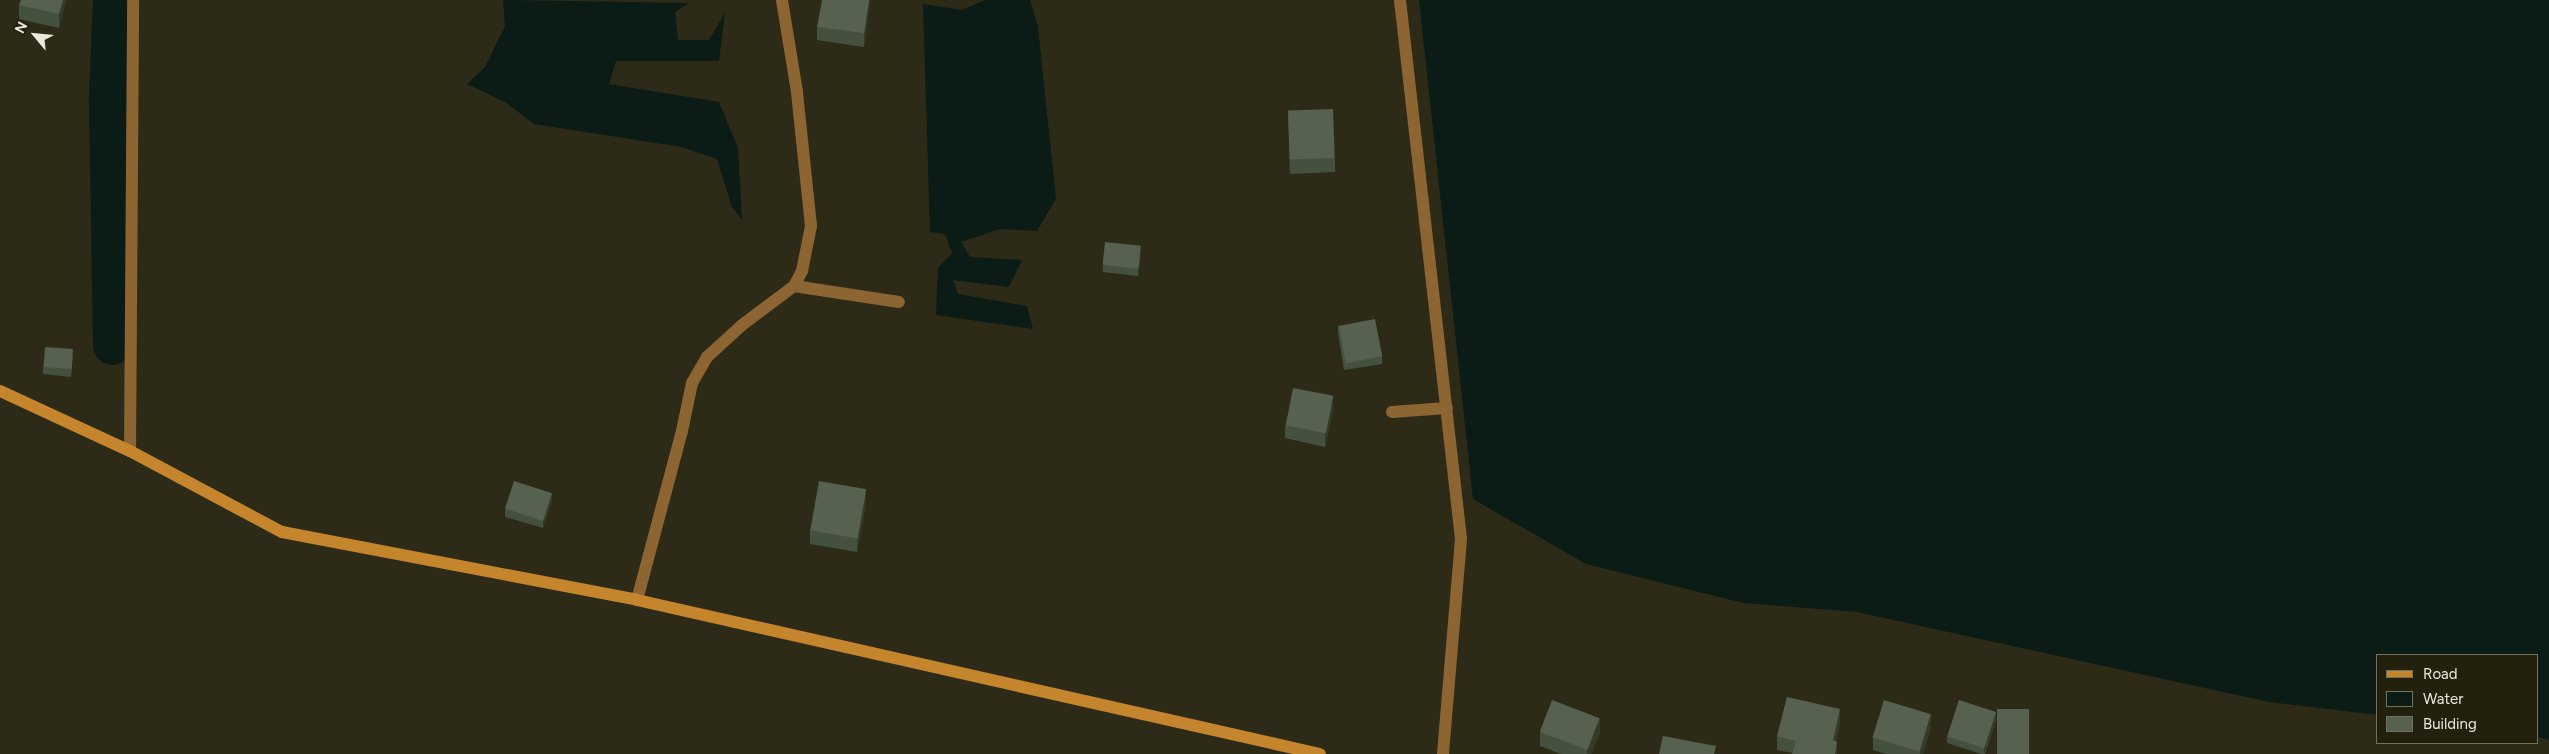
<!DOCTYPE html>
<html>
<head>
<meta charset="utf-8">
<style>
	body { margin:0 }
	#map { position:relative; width:2549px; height:754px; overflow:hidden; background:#2d2b17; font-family:Figtree,sans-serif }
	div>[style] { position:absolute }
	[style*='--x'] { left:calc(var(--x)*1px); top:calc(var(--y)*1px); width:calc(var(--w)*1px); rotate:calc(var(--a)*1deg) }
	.water>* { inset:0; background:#0b1b15 }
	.canal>* { height:39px; margin:-19.5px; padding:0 19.5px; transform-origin:19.5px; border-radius:19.5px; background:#0b1b15 }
	.minor>* { height:12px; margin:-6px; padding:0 6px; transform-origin:6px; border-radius:6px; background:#8d6533 }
	.secondary>* { height:12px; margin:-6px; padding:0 6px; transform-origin:6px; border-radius:6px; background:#c4852c }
	.wall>* { inset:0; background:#45513f }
	.shaded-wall>* { inset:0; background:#343b28 }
	.building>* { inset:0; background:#576150; transform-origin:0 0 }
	span { translate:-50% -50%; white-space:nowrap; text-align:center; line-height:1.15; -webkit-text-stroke:4.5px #23210d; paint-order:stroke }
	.legend { position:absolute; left:2376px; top:654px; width:162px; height:90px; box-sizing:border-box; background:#23210d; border:1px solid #737160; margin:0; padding:6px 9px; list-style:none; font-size:15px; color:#ebeadd }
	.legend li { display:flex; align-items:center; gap:10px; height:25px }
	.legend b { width:25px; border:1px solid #737160 }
	.north { position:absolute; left:10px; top:10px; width:50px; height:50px; -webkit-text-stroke:4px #23210d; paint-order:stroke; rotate:298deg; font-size:14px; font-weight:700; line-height:20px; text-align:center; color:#ebeadd }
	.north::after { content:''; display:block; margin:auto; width:18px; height:22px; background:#ebeadd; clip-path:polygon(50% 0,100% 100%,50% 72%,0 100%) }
</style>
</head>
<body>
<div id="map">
	<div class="water">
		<div style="clip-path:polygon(503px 0,689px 3px,675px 12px,678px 40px,709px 40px,725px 13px,719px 61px,616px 61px,609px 84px,719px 102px,738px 148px,742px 220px,732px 207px,717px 159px,682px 147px,534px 124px,505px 102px,467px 84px,485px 67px,505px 26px)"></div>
		<div style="clip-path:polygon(985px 0,1030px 0,1038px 27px,1056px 199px,1037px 231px,1000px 229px,961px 242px,970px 257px,1022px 260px,1009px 287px,953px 280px,958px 294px,1027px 306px,1033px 329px,936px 315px,938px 268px,952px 253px,945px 234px,930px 232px,923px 4px,962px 10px)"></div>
		<div style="clip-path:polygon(1419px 0,2549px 0,2549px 740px,2538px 737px,2538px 655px,2378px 655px,2378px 715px,2269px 702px,1857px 612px,1743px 603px,1586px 564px,1473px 499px)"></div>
	</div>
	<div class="canal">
		<div style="--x:112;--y:0;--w:97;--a:92.4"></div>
		<div style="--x:108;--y:97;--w:248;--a:89.1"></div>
	</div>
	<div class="minor">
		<div style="--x:1400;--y:0;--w:542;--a:83.54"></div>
		<div style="--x:1461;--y:539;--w:216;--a:94.8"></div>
		<div style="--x:794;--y:286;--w:106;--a:8.7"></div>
		<div style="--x:1392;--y:412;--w:55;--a:-4.2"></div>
		<div style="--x:130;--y:451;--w:451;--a:-89.6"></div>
		<div style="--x:637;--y:600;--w:175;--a:-75.1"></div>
		<div style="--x:682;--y:431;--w:49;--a:-78.2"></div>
		<div style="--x:692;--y:383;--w:30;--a:-60"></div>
		<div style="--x:707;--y:357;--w:47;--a:-42.4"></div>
		<div style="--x:742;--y:325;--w:65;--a:-36.9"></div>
		<div style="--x:794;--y:286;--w:17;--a:-62"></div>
		<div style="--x:802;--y:271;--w:46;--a:-78.7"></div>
		<div style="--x:811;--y:226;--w:135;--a:-96"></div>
		<div style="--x:797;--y:92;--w:93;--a:-99.3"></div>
	</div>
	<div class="secondary">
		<div style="--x:0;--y:391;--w:143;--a:24.8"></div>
		<div style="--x:130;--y:451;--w:172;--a:28.1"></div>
		<div style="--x:282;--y:532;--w:361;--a:10.8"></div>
		<div style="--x:637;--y:600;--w:700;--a:12.71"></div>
	</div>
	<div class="wall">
		<div style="clip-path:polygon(66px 0,59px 28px,19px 19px,19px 5px)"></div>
		<div style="clip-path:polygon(870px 0,864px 47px,817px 40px,817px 27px)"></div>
		<div style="clip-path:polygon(1288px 111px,1335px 158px,1335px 172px,1290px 174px)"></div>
		<div style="clip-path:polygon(1141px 253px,1138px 276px,1103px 272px,1103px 265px)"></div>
		<div style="clip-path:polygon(1338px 325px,1382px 356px,1382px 364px,1344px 370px,1338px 332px)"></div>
		<div style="clip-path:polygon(73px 356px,71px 377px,43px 374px,43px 367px)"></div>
		<div style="clip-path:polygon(1333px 410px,1325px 447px,1285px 438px,1285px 425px)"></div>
		<div style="clip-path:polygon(552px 500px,543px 528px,505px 517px,505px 509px)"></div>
		<div style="clip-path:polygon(866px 502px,857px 552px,810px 544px,810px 530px)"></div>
		<div style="clip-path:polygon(1996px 720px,1985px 754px,1981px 754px,1947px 743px,1947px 736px)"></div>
		<div style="clip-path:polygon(1840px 723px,1836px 741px,1837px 754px,1793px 753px,1777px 750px,1777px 736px)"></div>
		<div style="clip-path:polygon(1931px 727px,1923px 754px,1886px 754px,1873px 750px,1873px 737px)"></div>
		<div style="clip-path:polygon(1540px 732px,1600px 732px,1591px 754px,1561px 754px,1540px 746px)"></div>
	</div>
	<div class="shaded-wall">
		<div style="clip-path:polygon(63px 0,66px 0,59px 28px,59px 14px)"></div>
		<div style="clip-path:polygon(869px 0,870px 0,870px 4px,864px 47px,864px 33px)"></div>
		<div style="clip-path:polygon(1141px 246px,1141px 253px,1138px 276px,1138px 269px)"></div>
		<div style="clip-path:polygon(1333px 396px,1333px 410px,1325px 447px,1325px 433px)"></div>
		<div style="clip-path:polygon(866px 489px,866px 502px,857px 552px,857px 538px)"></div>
		<div style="clip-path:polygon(552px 493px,552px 500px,543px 528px,543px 521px)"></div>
		<div style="clip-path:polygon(1840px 709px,1840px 723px,1833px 754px,1833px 740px)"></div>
		<div style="clip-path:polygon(1996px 712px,1996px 720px,1984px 754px,1984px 748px)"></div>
		<div style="clip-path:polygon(1931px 714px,1931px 727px,1923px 754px,1920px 754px,1920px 751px)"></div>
		<div style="clip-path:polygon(1600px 718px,1600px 732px,1591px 754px,1587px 754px,1587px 750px)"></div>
		<div style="clip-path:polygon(1837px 742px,1837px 754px,1835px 754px)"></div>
	</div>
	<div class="building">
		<div style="clip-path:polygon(21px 0,63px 0,59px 14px,19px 5px)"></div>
		<div style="clip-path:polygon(822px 0,869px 0,864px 33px,817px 27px)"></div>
		<div style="left:1333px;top:109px;width:49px;height:45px;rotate:88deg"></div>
		<div style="left:1105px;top:242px;width:36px;height:23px;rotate:6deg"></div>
		<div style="left:1375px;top:319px;width:38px;height:37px;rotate:79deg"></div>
		<div style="left:45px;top:347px;width:28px;height:20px;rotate:4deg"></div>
		<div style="left:1293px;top:388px;width:41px;height:38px;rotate:11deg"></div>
		<div style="left:514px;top:481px;width:40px;height:29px;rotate:18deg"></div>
		<div style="left:819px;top:481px;width:48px;height:50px;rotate:10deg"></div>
		<div style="clip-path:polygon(1787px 697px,1840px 709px,1833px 740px,1837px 742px,1835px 754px,1792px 754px,1796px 741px,1777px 736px)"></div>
		<div style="left:1552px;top:700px;width:51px;height:34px;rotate:21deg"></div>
		<div style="left:1884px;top:700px;width:49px;height:39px;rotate:17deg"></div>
		<div style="left:1959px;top:700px;width:39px;height:38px;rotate:18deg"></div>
		<div style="left:1997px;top:709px;width:32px;height:45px"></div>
		<div style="clip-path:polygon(1663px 736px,1716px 746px,1714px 754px,1659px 754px)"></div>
	</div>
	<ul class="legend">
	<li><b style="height:6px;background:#c4852c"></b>Road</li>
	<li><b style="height:14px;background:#0b1b15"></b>Water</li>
	<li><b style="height:14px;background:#576150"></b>Building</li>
	</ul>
	<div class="north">N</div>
</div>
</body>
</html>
